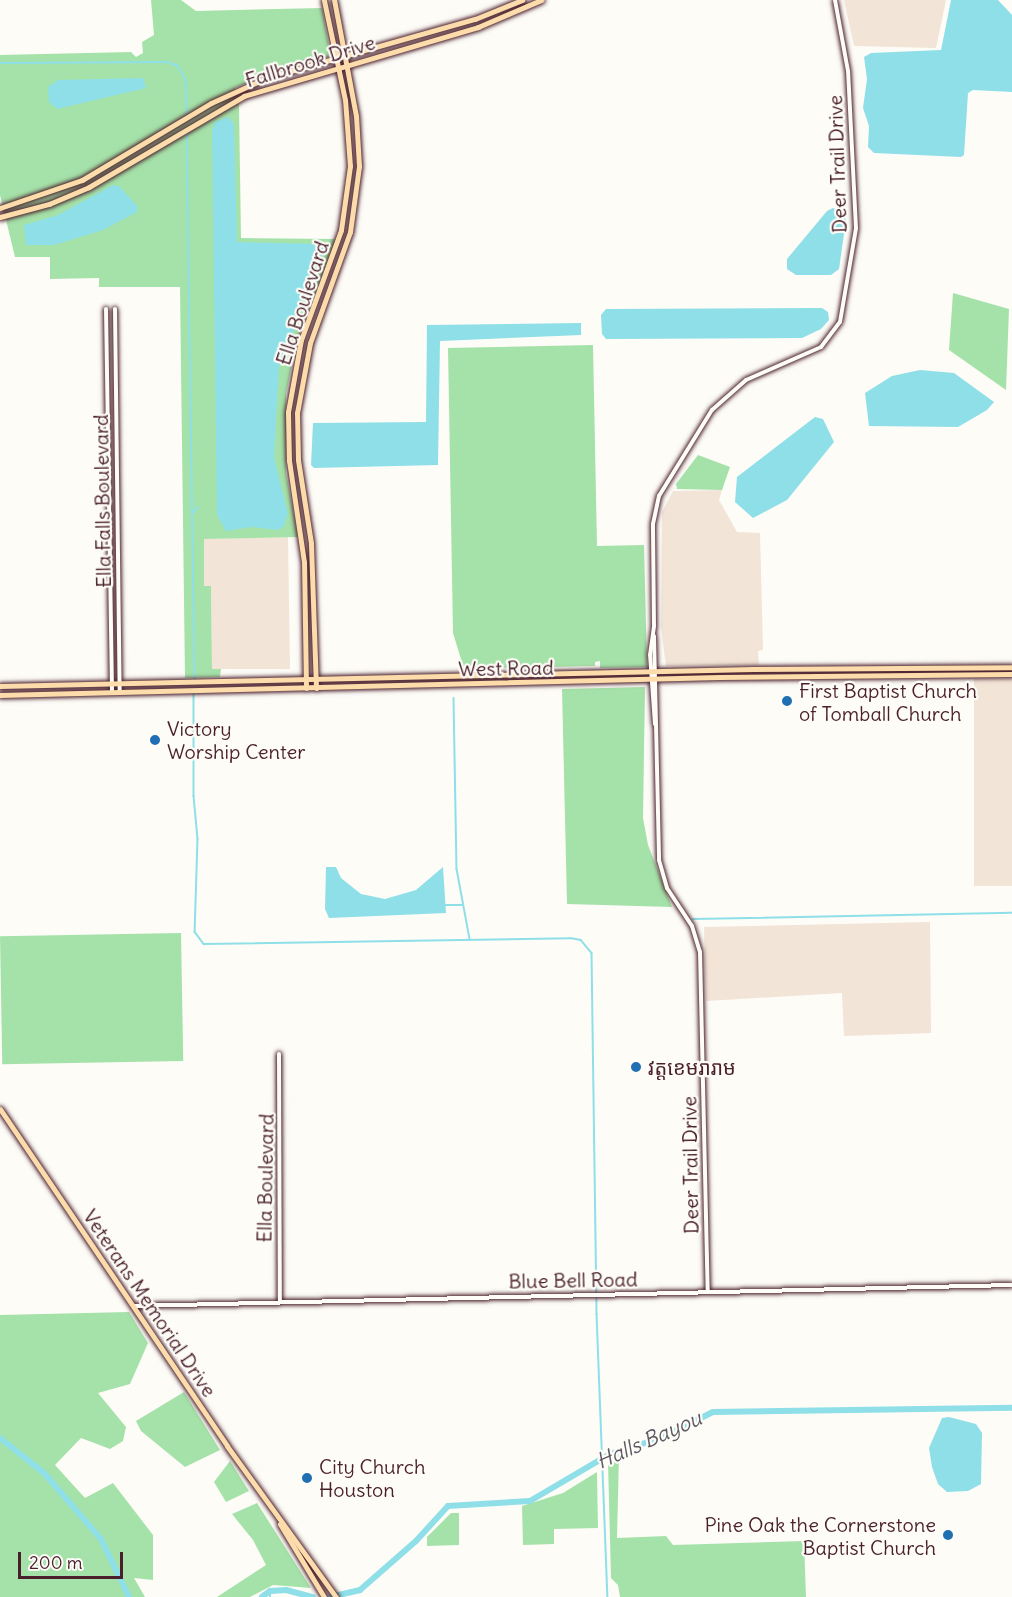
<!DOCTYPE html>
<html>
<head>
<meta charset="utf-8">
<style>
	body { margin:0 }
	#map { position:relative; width:1012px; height:1597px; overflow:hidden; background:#fdfcf7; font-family:Delius,"Noto Sans Khmer",sans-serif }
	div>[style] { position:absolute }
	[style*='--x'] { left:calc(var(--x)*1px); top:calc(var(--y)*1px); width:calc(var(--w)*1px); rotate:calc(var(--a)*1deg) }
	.built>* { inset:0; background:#f2e4d7; transform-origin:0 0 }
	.green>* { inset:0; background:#a5e2a9; transform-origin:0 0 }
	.water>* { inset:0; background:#8edfe8 }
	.stream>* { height:1.5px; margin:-0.75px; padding:0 0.75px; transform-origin:0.75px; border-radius:0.75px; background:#8edfe8 }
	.river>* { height:6px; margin:-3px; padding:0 3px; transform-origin:3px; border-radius:3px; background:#8edfe8 }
	.roads { filter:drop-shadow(0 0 2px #4a1f2b) drop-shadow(0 0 2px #4a1f2b) }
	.minor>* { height:4px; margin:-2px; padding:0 2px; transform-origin:2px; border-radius:2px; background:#fdfcf7 }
	.major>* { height:5px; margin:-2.5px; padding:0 2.5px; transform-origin:2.5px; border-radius:2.5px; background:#fddcac }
	.dots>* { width:16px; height:16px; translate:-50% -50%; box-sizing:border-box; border:3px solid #fdfcf7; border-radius:50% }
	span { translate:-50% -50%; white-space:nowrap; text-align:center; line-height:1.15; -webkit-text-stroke:4.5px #fdfcf7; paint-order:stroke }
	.street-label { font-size:20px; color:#4a1f2b }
	.poi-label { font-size:20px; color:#4a1f2b }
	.left { translate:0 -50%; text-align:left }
	.right { translate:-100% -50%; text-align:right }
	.water-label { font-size:21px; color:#5e5964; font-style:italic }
	.scale { position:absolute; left:18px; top:1552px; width:105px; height:27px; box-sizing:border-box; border:3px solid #4a1f2b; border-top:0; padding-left:8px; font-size:18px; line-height:21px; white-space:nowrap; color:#4a1f2b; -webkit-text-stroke:4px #fdfcf7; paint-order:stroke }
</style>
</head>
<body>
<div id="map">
	<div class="built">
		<div style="clip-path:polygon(844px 0,946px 0,936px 48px,854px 46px)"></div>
		<div style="clip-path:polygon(722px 490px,719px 500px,737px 532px,760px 533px,763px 650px,758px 651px,759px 665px,666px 666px,661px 628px,662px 512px,673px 491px)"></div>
		<div style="clip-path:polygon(288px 537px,290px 669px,212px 669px,211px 587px,204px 586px,204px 539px)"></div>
		<div style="left:974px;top:679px;width:38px;height:207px"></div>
		<div style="clip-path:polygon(930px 922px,931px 1033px,844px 1036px,842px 993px,706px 1001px,704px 927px)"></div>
	</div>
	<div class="green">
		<div style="clip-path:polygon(151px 0,181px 0,196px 11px,322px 8px,330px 52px,328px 57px,276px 71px,235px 88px,239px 105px,241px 238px,336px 239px,297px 341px,286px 394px,286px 473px,298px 537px,204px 539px,204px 586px,211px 586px,212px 669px,221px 669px,220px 677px,185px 678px,180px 287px,99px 287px,99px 278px,50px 279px,50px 257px,15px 257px,0 195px,0 55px,131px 52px,136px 57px,143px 53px,142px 42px,154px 35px)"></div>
		<div style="clip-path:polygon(953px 293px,1009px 309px,1006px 390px,949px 350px)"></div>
		<div style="clip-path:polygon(593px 345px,597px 546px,644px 545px,647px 667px,600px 668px,600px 661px,595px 662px,595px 666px,464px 669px,453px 633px,448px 348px)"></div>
		<div style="clip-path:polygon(698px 455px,730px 467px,722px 490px,677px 489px,676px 484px)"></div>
		<div style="clip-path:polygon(645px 687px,643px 818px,648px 845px,672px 907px,567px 904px,562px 689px)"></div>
		<div style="left:181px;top:933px;width:128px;height:181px;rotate:89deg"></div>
		<div style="clip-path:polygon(129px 1312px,148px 1343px,130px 1384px,98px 1393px,126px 1427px,123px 1441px,110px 1449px,81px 1438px,55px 1465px,85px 1498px,113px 1483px,153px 1535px,153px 1580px,134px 1578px,145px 1597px,0 1597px,0 1315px)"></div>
		<div style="clip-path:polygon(184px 1392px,220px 1450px,185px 1467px,141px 1431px,136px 1421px)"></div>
		<div style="clip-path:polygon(619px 1455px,617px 1538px,666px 1536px,673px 1545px,804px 1541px,806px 1597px,620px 1597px,618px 1585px,611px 1578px,608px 1462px)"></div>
		<div style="clip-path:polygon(230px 1461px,249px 1491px,226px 1502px,214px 1482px)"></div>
		<div style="clip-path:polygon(597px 1472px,598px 1528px,554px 1529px,554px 1544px,523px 1545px,522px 1506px,563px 1493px)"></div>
		<div style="clip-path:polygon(257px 1503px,311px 1588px,273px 1585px,250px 1597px,217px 1597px,266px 1565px,253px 1540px,232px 1514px)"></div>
		<div style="clip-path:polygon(451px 1513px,459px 1513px,459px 1545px,427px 1546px,427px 1537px)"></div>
	</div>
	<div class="water">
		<div style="clip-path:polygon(951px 0,998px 0,1012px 15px,1012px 92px,973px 90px,968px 93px,964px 155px,961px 157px,874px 153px,868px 147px,869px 126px,863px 108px,867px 79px,864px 57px,871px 53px,941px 50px)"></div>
		<div style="clip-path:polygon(143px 78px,146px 88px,57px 109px,49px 102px,48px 87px,58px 80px)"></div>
		<div style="clip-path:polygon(228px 117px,234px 124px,237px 242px,321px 244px,326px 248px,304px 290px,297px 323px,279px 366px,274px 458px,288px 513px,284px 526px,278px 530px,251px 527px,226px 531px,217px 515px,212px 130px,215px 122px)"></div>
		<div style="clip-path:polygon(113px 185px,119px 186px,138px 207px,137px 212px,103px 230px,54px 245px,26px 245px,24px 225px,58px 215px)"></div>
		<div style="clip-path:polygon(833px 208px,842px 212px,846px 220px,839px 269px,831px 275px,796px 275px,787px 269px,787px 259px,827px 211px)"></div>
		<div style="clip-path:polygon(822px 308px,828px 312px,829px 320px,821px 329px,802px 338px,606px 339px,602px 334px,601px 315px,606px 309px)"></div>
		<div style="clip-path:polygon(581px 323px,581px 335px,440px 341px,438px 465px,314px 468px,311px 465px,313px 423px,426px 422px,427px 325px)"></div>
		<div style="clip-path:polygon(920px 370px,954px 373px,994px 402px,987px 410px,958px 427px,869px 426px,865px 393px,892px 376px)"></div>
		<div style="clip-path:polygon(815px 417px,823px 419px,834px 442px,787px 500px,753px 518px,735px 502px,737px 477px)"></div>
		<div style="clip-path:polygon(326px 867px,336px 867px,341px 878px,361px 894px,385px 899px,416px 890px,443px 867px,446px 913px,329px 918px,325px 909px)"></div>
		<div style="clip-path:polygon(949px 1417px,976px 1424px,982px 1433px,981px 1484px,968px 1491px,947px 1492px,938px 1484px,932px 1467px,929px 1448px,942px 1418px)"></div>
	</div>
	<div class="stream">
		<div style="--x:0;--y:63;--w:168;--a:-0.3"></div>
		<div style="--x:168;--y:62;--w:11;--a:22"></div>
		<div style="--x:178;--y:66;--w:16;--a:60"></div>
		<div style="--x:186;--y:80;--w:35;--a:88"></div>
		<div style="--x:187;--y:132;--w:546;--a:89.16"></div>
		<div style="--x:193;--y:513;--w:8;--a:-50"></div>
		<div style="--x:194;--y:694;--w:102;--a:90"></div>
		<div style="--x:194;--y:796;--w:43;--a:84.7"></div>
		<div style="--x:198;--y:839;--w:93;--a:91.8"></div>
		<div style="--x:195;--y:932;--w:15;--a:53"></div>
		<div style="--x:204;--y:944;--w:366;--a:-0.9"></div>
		<div style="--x:570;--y:938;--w:11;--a:10"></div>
		<div style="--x:581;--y:940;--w:17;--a:50"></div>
		<div style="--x:592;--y:953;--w:361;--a:89.2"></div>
		<div style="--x:597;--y:1314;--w:283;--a:87.8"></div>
		<div style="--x:454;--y:698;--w:171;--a:89"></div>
		<div style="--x:457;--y:869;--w:71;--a:79.5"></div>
		<div style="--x:444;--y:905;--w:18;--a:0"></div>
		<div style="--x:693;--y:919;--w:319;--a:-1.1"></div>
		<div style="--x:270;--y:1597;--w:6;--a:-90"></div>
	</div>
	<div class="river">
		<div style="--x:0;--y:1438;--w:56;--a:38.5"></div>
		<div style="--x:44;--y:1473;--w:87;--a:49.2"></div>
		<div style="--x:101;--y:1539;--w:64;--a:64.2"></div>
		<div style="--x:262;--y:1597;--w:10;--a:-37"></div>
		<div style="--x:270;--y:1591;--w:16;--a:-4"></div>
		<div style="--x:286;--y:1590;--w:28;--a:15"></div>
		<div style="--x:330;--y:1597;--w:31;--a:-13"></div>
		<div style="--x:360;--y:1590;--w:74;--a:-41.2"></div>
		<div style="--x:416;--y:1541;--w:47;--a:-47.6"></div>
		<div style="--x:448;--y:1506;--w:82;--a:-3.5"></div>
		<div style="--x:530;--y:1501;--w:93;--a:-30.4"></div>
		<div style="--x:610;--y:1454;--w:53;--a:-17.4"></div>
		<div style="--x:661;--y:1438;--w:58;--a:-26.6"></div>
		<div style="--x:713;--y:1412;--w:299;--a:-0.8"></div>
	</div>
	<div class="roads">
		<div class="minor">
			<div style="--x:106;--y:309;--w:383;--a:89.1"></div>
			<div style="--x:115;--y:309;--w:383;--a:89.3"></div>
			<div style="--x:654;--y:636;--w:224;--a:88.7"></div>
			<div style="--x:659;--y:860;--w:29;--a:74"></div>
			<div style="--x:667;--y:888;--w:45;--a:56.7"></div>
			<div style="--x:692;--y:926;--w:27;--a:73"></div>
			<div style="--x:700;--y:952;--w:340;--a:88.7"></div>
			<div style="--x:655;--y:724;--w:69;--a:-94.1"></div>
			<div style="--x:650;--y:655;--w:30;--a:-82"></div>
			<div style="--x:654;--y:625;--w:101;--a:-90.6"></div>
			<div style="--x:653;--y:524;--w:29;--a:-78"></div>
			<div style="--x:659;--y:496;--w:101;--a:-58.4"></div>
			<div style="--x:712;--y:410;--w:45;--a:-41.4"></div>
			<div style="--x:746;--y:380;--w:82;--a:-23.7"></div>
			<div style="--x:821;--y:347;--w:31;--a:-53"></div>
			<div style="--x:840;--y:322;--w:95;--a:-80.3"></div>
			<div style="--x:856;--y:228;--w:157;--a:-92.9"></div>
			<div style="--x:848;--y:71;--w:72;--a:-100.4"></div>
			<div style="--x:279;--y:1054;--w:248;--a:89.8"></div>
			<div style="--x:134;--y:1306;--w:878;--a:-1.37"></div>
		</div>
		<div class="major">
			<div style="--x:0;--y:208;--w:87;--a:-18.9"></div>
			<div style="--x:82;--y:180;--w:150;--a:-30.8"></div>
			<div style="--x:211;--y:103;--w:60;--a:-24.4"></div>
			<div style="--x:266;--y:78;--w:217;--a:-15.8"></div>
			<div style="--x:475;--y:19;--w:51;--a:-22"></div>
			<div style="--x:0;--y:217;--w:51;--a:-14.9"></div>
			<div style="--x:49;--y:204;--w:43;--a:-23"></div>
			<div style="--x:89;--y:187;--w:180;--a:-30.4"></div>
			<div style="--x:244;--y:96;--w:244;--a:-16.4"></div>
			<div style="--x:478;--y:27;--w:69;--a:-23.2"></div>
			<div style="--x:0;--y:686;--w:753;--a:-1.29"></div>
			<div style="--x:753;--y:669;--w:259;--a:-0.4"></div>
			<div style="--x:306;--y:688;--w:126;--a:-90.9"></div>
			<div style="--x:304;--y:562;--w:102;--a:-98.4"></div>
			<div style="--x:289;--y:461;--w:49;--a:-91.2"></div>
			<div style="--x:288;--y:412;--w:73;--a:-79.8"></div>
			<div style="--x:301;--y:340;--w:117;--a:-70"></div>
			<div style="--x:341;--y:230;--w:65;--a:-82"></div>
			<div style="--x:350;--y:166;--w:66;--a:-94.3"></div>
			<div style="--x:345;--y:100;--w:102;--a:-101.9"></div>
			<div style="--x:316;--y:688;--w:145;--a:-92"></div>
			<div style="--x:311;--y:543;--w:84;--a:-98.9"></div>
			<div style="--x:298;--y:460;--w:47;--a:-91.2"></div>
			<div style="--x:297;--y:413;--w:71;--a:-79.5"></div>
			<div style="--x:310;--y:343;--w:118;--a:-70.2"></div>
			<div style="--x:350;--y:232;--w:67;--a:-82.2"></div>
			<div style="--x:359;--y:166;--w:50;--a:-93.4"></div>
			<div style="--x:356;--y:116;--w:118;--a:-100.7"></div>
			<div style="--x:0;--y:695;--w:720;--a:-1.43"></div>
			<div style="--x:720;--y:677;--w:292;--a:-0.6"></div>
			<div style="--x:0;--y:1109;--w:406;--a:56"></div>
			<div style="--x:227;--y:1446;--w:186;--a:54.2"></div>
			<div style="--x:280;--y:1524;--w:85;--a:58.9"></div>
		</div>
	</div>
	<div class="dots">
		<div style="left:787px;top:701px;background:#1f6fb2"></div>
		<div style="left:155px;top:740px;background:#1f6fb2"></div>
		<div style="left:636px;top:1067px;background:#1f6fb2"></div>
		<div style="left:307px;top:1478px;background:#1f6fb2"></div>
		<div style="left:948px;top:1535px;background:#1f6fb2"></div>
	</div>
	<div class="street-label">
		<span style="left:310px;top:61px;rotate:-17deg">Fallbrook Drive</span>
		<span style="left:837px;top:164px;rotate:-92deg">Deer Trail Drive</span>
		<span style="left:302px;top:303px;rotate:-72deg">Ella Boulevard</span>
		<span style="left:102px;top:501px;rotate:-91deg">Ella Falls Boulevard</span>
		<span style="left:506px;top:668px;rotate:-1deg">West Road</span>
		<span style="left:690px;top:1165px;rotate:-91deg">Deer Trail Drive</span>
		<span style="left:265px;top:1178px;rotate:-89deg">Ella Boulevard</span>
		<span style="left:573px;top:1280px;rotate:-1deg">Blue Bell Road</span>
		<span style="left:150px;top:1303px;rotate:56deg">Veterans Memorial Drive</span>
	</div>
	<div class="poi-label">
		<span class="left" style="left:799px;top:702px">First Baptist Church<br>of Tomball Church</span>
		<span class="left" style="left:167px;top:740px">Victory<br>Worship Center</span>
		<span class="left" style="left:648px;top:1067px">វត្តខេមរារាម</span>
		<span class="left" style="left:319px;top:1478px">City Church<br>Houston</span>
		<span class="right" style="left:936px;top:1536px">Pine Oak the Cornerstone<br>Baptist Church</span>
	</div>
	<div class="water-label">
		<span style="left:649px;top:1440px;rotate:-24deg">Halls Bayou</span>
	</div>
	<div class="scale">200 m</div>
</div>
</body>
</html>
